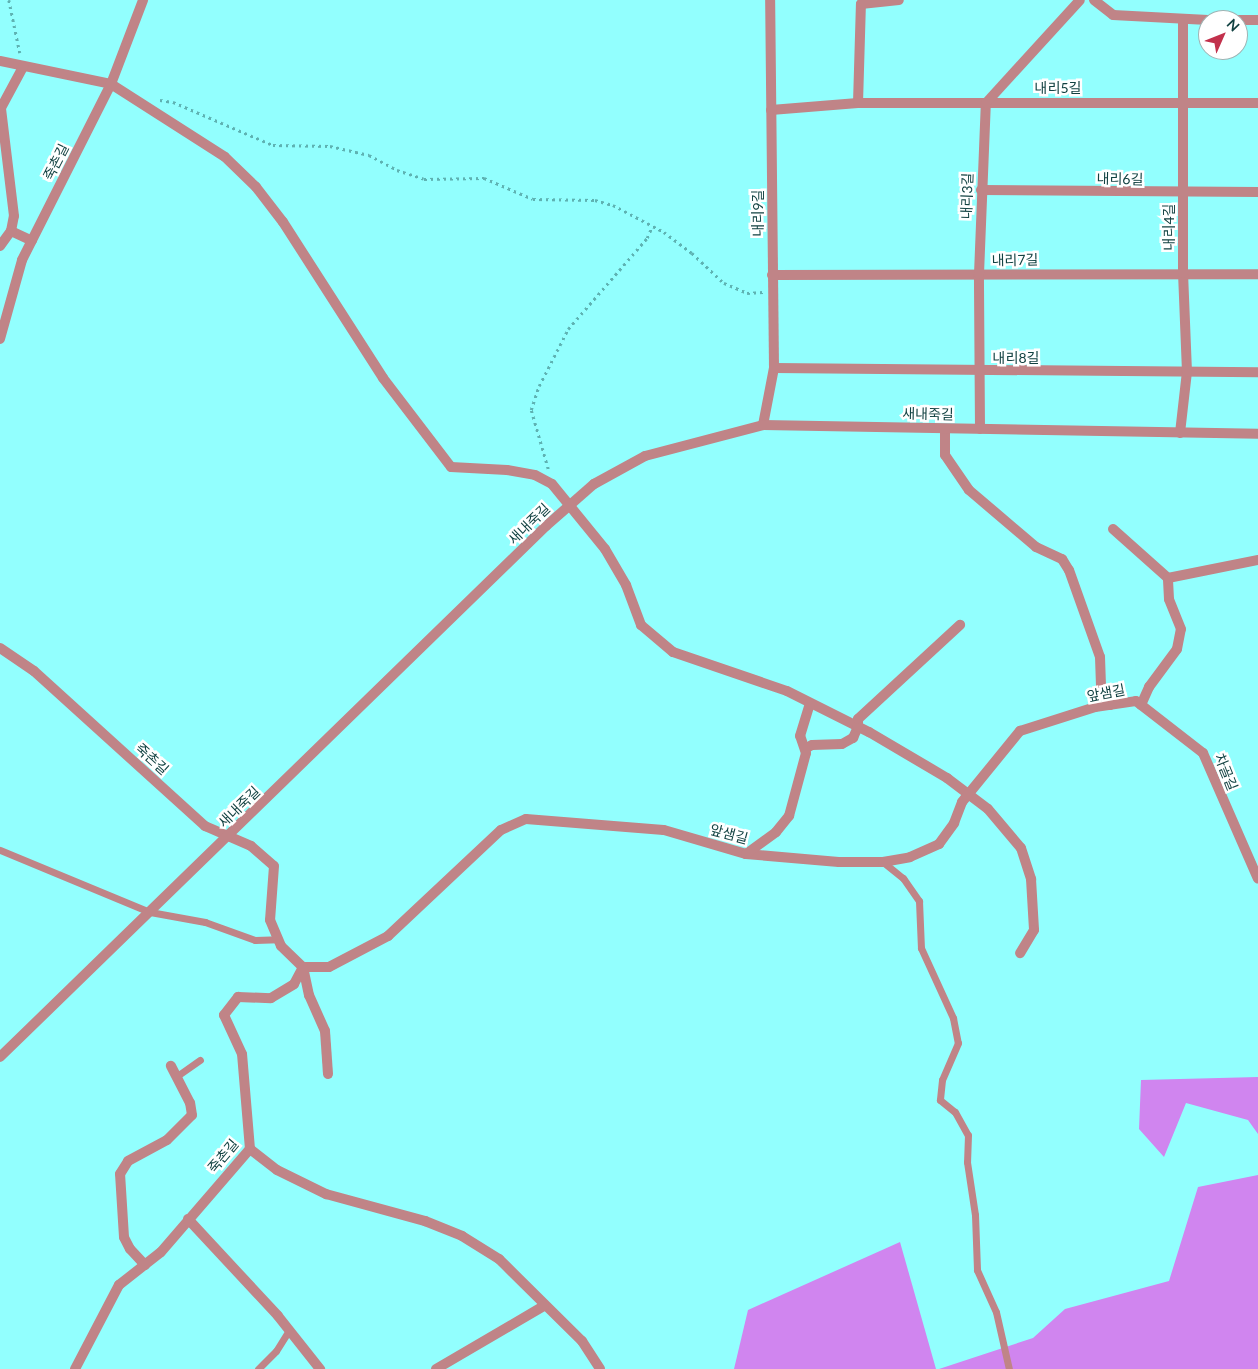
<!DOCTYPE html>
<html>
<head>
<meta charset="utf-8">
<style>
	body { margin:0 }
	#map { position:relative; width:1258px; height:1369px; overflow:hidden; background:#92fffe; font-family:Lato,"Noto Sans KR",sans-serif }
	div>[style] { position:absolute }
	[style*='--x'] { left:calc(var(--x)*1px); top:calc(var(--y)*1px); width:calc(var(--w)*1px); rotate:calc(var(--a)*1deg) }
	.forest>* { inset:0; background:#d085ef }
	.path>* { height:2.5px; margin-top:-1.25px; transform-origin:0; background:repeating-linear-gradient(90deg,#5eb2b2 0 2.5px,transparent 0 6.5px) }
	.service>* { height:7px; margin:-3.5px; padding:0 3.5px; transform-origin:3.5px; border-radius:3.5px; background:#c08487 }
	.minor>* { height:10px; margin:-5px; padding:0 5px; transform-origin:5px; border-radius:5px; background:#c08487 }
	span { translate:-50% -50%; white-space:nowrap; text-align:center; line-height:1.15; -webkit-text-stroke:5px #fff; paint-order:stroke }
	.street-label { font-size:14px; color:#124242 }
	.north { position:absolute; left:1198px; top:10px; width:50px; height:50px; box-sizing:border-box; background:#fff; border:1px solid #a0b3b3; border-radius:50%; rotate:46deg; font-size:14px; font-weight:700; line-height:20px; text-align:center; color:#124242 }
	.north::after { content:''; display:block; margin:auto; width:18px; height:22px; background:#c2314c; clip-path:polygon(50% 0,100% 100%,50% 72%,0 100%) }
</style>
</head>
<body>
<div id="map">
	<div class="forest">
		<div style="clip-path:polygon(1258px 1077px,1258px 1134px,1248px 1120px,1186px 1103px,1164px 1157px,1139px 1129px,1141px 1080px)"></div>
		<div style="clip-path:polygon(1258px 1175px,1258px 1369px,939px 1369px,1033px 1338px,1065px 1309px,1169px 1281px,1198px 1187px)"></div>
		<div style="clip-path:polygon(900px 1242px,936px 1369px,734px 1369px,748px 1310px)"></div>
	</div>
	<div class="path">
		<div style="--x:9;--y:0;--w:54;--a:78.3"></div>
		<div style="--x:160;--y:100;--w:13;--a:9"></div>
		<div style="--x:173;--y:102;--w:109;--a:23.3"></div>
		<div style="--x:273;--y:145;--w:57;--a:1"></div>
		<div style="--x:330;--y:146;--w:40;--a:13"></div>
		<div style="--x:369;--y:155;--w:32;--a:28"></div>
		<div style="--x:397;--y:170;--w:28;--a:18"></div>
		<div style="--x:424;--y:179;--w:60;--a:-1"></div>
		<div style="--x:484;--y:178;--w:53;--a:23.2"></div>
		<div style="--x:533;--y:199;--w:62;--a:0.9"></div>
		<div style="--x:595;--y:200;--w:19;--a:16"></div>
		<div style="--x:613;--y:205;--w:58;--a:27.9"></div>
		<div style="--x:664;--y:232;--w:35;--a:37"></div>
		<div style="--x:692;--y:253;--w:44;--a:43.2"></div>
		<div style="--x:724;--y:283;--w:25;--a:23"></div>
		<div style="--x:747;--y:293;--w:16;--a:-4"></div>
		<div style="--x:548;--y:469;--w:61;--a:-106.1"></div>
		<div style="--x:531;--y:410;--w:25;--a:-72"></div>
		<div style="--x:539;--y:386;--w:64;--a:-63"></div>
		<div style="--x:568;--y:329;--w:121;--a:-49"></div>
		<div style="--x:647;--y:238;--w:12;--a:-66"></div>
	</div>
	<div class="service">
		<div style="--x:0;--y:850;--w:162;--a:22.5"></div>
		<div style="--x:150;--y:912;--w:56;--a:10.3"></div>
		<div style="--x:205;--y:922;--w:53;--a:19.8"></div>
		<div style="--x:255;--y:940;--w:23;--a:-2"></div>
		<div style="--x:883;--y:862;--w:26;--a:39"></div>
		<div style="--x:903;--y:878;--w:28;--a:55"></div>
		<div style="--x:919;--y:901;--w:47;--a:87.6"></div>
		<div style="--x:921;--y:948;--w:77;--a:65.4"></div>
		<div style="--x:953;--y:1018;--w:25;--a:79"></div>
		<div style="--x:958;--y:1043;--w:40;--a:113.4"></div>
		<div style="--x:942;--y:1080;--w:20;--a:96"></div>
		<div style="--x:940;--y:1100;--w:19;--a:39"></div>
		<div style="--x:955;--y:1112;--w:26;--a:61"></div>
		<div style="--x:968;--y:1135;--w:27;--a:92"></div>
		<div style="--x:967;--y:1162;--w:54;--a:81.4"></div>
		<div style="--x:975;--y:1215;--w:55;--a:87.9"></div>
		<div style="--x:977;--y:1270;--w:46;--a:65.7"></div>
		<div style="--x:996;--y:1312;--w:58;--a:77.2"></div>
		<div style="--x:177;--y:1076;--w:28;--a:-35"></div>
		<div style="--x:258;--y:1369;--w:25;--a:-45"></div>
		<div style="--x:276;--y:1351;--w:22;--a:-58"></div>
	</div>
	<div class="minor">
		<div style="--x:1094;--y:0;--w:24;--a:38"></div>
		<div style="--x:1113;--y:15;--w:95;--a:3"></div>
		<div style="--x:1238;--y:20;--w:20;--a:0"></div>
		<div style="--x:0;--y:61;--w:113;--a:11.7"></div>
		<div style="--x:111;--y:84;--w:135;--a:32.6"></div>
		<div style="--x:225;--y:157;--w:43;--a:44.1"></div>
		<div style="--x:256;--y:187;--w:44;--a:52.4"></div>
		<div style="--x:283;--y:222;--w:185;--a:57.3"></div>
		<div style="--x:383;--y:378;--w:112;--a:52.6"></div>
		<div style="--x:451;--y:467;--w:56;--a:3.1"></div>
		<div style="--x:507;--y:470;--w:28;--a:10"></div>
		<div style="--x:535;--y:475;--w:19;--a:28"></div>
		<div style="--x:552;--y:484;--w:84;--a:50.8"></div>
		<div style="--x:605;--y:549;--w:42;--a:59.7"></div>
		<div style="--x:626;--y:585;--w:43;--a:69.4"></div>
		<div style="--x:641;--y:625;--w:42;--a:40.2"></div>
		<div style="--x:673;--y:652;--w:120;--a:18.9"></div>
		<div style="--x:787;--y:691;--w:92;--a:26.6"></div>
		<div style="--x:869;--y:732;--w:91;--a:30.5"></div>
		<div style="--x:947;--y:778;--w:51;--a:37.1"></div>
		<div style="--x:988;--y:809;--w:51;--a:49.8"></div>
		<div style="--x:1021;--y:848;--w:33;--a:72"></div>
		<div style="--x:1031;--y:879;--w:51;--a:86.6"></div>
		<div style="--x:1034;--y:930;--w:27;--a:121"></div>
		<div style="--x:858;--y:103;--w:99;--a:-88.3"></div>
		<div style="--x:861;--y:4;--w:38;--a:-6"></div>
		<div style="--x:771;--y:110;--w:87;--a:-4.6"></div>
		<div style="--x:858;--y:103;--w:400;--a:0"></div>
		<div style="--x:981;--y:190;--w:277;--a:0.4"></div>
		<div style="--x:11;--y:231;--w:23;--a:25"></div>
		<div style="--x:0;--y:246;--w:19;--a:-54"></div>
		<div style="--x:11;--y:231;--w:15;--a:-79"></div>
		<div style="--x:14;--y:216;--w:109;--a:-96.9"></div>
		<div style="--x:1;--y:108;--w:47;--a:-61.8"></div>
		<div style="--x:772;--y:275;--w:486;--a:-0.1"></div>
		<div style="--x:0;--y:339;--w:82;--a:-74.4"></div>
		<div style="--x:22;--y:260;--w:197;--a:-63.2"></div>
		<div style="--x:111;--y:84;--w:90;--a:-69.1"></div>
		<div style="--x:774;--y:368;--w:484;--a:0.5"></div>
		<div style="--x:763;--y:425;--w:58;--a:-79.1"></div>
		<div style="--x:774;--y:368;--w:368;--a:-90.6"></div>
		<div style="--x:945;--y:429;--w:26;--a:90"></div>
		<div style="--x:945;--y:455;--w:42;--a:55.6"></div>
		<div style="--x:969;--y:490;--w:88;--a:40.4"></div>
		<div style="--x:1036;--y:547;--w:29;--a:25"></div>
		<div style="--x:1062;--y:559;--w:13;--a:58"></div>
		<div style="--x:1069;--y:570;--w:92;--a:70.4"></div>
		<div style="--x:1100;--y:657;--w:28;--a:88"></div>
		<div style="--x:1101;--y:685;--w:22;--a:66"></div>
		<div style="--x:980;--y:429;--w:155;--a:-90.4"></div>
		<div style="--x:979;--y:274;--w:171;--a:-87.7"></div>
		<div style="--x:986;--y:103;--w:139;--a:-47.6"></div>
		<div style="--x:1180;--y:433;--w:61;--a:-83.5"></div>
		<div style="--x:1187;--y:372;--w:99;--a:-92.3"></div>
		<div style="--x:1183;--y:273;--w:253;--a:-90"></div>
		<div style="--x:1113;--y:529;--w:74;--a:41.7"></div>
		<div style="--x:1168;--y:578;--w:92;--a:-11.3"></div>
		<div style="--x:0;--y:648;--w:41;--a:34.1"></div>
		<div style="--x:34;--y:671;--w:231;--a:42.2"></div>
		<div style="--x:205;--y:826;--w:50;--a:23.5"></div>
		<div style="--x:251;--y:846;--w:30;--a:41"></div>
		<div style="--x:274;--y:866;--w:54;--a:94.2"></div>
		<div style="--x:270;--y:920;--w:28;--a:67"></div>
		<div style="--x:281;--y:946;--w:30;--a:44"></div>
		<div style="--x:303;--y:967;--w:26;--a:0"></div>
		<div style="--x:329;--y:967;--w:67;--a:-27.7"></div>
		<div style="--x:388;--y:936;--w:155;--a:-43.2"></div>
		<div style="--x:501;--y:830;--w:27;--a:-24"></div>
		<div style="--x:526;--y:819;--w:138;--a:4.6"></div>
		<div style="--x:664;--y:830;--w:85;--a:16.3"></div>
		<div style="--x:746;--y:854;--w:93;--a:4.9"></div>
		<div style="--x:839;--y:862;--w:44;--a:0"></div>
		<div style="--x:883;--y:862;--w:27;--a:-10"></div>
		<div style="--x:910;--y:857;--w:32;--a:-24"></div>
		<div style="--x:939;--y:844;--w:26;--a:-54"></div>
		<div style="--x:954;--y:823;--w:22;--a:-69"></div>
		<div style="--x:962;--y:802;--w:92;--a:-50.8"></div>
		<div style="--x:1020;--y:731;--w:79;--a:-17.7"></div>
		<div style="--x:1095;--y:707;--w:41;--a:-8.3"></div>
		<div style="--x:1136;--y:701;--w:85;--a:37.8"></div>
		<div style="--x:1203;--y:753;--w:137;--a:66.4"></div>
		<div style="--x:1141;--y:705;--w:20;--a:-66"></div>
		<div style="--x:1149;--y:687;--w:47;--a:-53.6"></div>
		<div style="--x:1177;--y:649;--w:20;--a:-79"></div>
		<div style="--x:1181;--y:629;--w:32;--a:-112"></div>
		<div style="--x:1169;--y:599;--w:21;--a:-93"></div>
		<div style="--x:805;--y:749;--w:8;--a:-30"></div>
		<div style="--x:812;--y:745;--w:30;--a:-2"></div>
		<div style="--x:842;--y:744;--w:13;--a:-29"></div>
		<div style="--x:853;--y:738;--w:12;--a:-66"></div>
		<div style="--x:858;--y:727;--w:8;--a:-90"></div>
		<div style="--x:858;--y:719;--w:139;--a:-42.7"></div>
		<div style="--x:746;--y:854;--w:37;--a:-36"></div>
		<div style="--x:776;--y:832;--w:21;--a:-51"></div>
		<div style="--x:789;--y:816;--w:65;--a:-74.9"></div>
		<div style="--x:806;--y:753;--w:18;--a:-109"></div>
		<div style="--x:800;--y:736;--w:34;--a:-73"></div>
		<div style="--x:0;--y:1057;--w:762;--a:-44.2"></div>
		<div style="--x:546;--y:526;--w:64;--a:-41.2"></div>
		<div style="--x:594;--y:484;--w:58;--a:-28.8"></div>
		<div style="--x:645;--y:456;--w:122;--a:-14.7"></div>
		<div style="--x:763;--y:425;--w:495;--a:1"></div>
		<div style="--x:250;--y:1149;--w:34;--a:38"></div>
		<div style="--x:277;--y:1170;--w:55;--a:26.1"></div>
		<div style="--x:326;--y:1194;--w:103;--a:15.3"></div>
		<div style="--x:425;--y:1221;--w:40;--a:22"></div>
		<div style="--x:462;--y:1236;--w:44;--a:31.9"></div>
		<div style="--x:499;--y:1259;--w:117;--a:44.7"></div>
		<div style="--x:582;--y:1341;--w:33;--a:57"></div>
		<div style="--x:188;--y:1219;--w:132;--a:47.1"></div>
		<div style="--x:278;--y:1316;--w:68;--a:51.6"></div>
		<div style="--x:145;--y:1265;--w:22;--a:-133"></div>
		<div style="--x:130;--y:1249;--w:13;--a:-117"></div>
		<div style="--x:124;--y:1237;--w:63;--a:-93.6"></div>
		<div style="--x:120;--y:1174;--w:15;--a:-58"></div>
		<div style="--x:128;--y:1161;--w:44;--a:-28.3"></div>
		<div style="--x:167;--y:1140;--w:35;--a:-45"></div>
		<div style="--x:192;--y:1115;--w:12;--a:-99"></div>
		<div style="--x:190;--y:1103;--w:42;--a:-117.2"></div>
		<div style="--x:75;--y:1369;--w:95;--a:-62.4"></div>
		<div style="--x:119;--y:1285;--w:53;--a:-38.2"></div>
		<div style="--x:161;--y:1252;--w:136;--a:-49.2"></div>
		<div style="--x:250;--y:1149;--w:95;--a:-94.8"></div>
		<div style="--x:242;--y:1054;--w:43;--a:-114.8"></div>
		<div style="--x:224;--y:1015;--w:23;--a:-52"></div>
		<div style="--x:238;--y:997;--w:33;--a:2"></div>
		<div style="--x:271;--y:998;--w:27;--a:-31"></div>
		<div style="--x:294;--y:984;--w:19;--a:-62"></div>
		<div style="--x:303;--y:967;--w:29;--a:78"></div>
		<div style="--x:309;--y:995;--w:39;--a:66"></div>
		<div style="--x:325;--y:1031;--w:43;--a:86"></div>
		<div style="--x:436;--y:1369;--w:125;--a:-30.3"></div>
	</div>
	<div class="street-label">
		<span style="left:1058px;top:88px">내리5길</span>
		<span style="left:56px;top:162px;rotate:-63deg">죽촌길</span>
		<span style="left:1120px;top:179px;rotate:1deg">내리6길</span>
		<span style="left:967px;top:196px;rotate:-88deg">내리3길</span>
		<span style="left:758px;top:213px;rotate:-90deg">내리9길</span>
		<span style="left:1169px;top:227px;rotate:-90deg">내리4길</span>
		<span style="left:1015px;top:260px;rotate:-1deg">내리7길</span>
		<span style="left:1016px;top:358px">내리8길</span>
		<span style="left:928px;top:414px;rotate:1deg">새내죽길</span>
		<span style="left:529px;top:524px;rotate:-44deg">새내죽길</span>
		<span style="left:1106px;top:693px;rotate:-11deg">앞샘길</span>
		<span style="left:152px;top:759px;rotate:42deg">죽촌길</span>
		<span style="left:1226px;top:772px;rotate:68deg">차골길</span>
		<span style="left:239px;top:807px;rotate:-44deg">새내죽길</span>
		<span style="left:729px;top:834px;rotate:15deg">앞샘길</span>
		<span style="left:223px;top:1156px;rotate:-50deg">죽촌길</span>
	</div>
	<div class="north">N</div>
</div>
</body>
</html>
